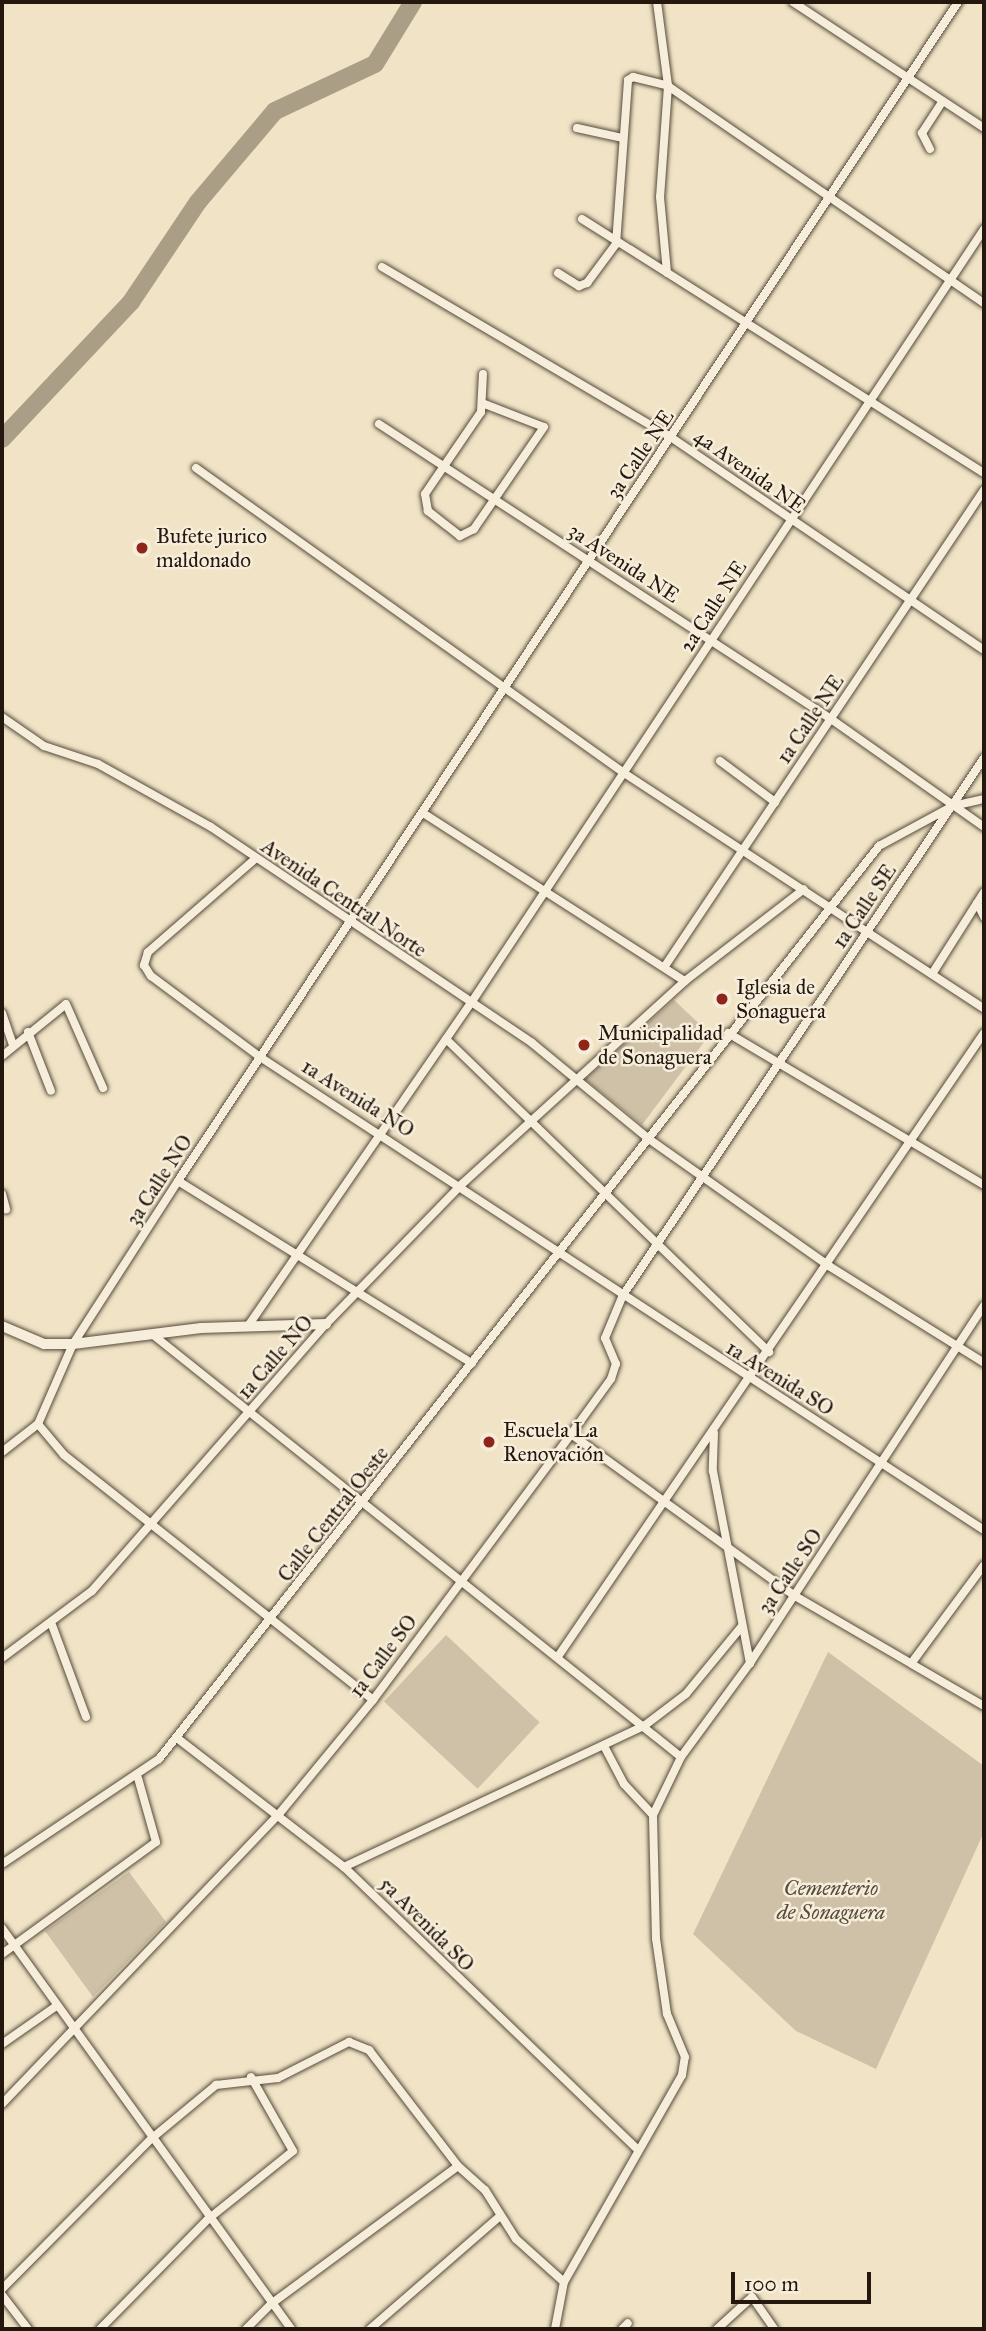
<!DOCTYPE html>
<html>
<head>
<meta charset="utf-8">
<style>
	body { margin:0 }
	#map { position:relative; width:986px; height:2331px; overflow:hidden; background:#f1e4c6; font-family:"IM FELL Great Primer",serif }
	div>[style] { position:absolute }
	[style*='--x'] { left:calc(var(--x)*1px); top:calc(var(--y)*1px); width:calc(var(--w)*1px); rotate:calc(var(--a)*1deg) }
	.green>* { inset:0; background:#cec1a7; transform-origin:0 0 }
	.river>* { height:18px; margin:-9px; padding:0 9px; transform-origin:9px; border-radius:9px; background:#ab9e87 }
	.roads { filter:drop-shadow(0 0 2px #564a3c) drop-shadow(0 0 2px #564a3c) }
	.minor>* { height:8px; margin:-4px; padding:0 4px; transform-origin:4px; border-radius:4px; background:#f6edda }
	.tertiary>* { height:10px; margin:-5px; padding:0 5px; transform-origin:5px; border-radius:5px; background:#f6edda }
	.dots>* { width:19px; height:19px; translate:-50% -50%; box-sizing:border-box; border:4px solid #f6edda; border-radius:50% }
	span { translate:-50% -50%; white-space:nowrap; text-align:center; line-height:1.15; -webkit-text-stroke:5px #f6edda; paint-order:stroke }
	.street-label { font-size:21px; color:#23170e }
	.poi-label { font-size:21px; color:#23170e }
	.left { translate:0 -50%; text-align:left }
	.park-label { font-size:21px; color:#564a3c; font-style:italic }
	.frame { position:absolute; inset:0; border:4px solid #23170e; pointer-events:none }
	.scale { position:absolute; left:731px; top:2272px; width:140px; height:32px; box-sizing:border-box; border:4px solid #23170e; border-top:0; padding-left:9px; font-size:21px; line-height:24px; white-space:nowrap; color:#23170e; -webkit-text-stroke:5px #f6edda; paint-order:stroke }
</style>
</head>
<body>
<div id="map">
	<div class="green">
		<div style="clip-path:polygon(674px 1000px,710px 1034px,642px 1125px,585px 1079px)"></div>
		<div style="left:446px;top:1635px;width:128px;height:91px;rotate:43deg"></div>
		<div style="clip-path:polygon(828px 1652px,984px 1766px,984px 1832px,876px 2069px,796px 2031px,693px 1934px)"></div>
		<div style="clip-path:polygon(129px 1872px,166px 1922px,93px 1997px,45px 1931px)"></div>
	</div>
	<div class="river">
		<div style="--x:2;--y:439;--w:188;--a:-46.7"></div>
		<div style="--x:131;--y:302;--w:120;--a:-56.2"></div>
		<div style="--x:198;--y:202;--w:119;--a:-49.8"></div>
		<div style="--x:275;--y:111;--w:110;--a:-25.2"></div>
		<div style="--x:375;--y:64;--w:73;--a:-58.5"></div>
	</div>
	<div class="roads">
		<div class="minor">
			<div style="--x:657;--y:2;--w:85;--a:82.5"></div>
			<div style="--x:668;--y:86;--w:111;--a:94.1"></div>
			<div style="--x:660;--y:197;--w:76;--a:84.7"></div>
			<div style="--x:793;--y:2;--w:229;--a:33.4"></div>
			<div style="--x:577;--y:128;--w:46;--a:12.5"></div>
			<div style="--x:930;--y:149;--w:18;--a:-117"></div>
			<div style="--x:922;--y:133;--w:38;--a:-57"></div>
			<div style="--x:582;--y:219;--w:476;--a:32.3"></div>
			<div style="--x:382;--y:267;--w:337;--a:30.5"></div>
			<div style="--x:672;--y:438;--w:377;--a:34.2"></div>
			<div style="--x:558;--y:273;--w:25;--a:32"></div>
			<div style="--x:579;--y:286;--w:9;--a:-21"></div>
			<div style="--x:587;--y:283;--w:49;--a:-53.4"></div>
			<div style="--x:616;--y:244;--w:164;--a:-85.8"></div>
			<div style="--x:628;--y:80;--w:6;--a:-31"></div>
			<div style="--x:633;--y:77;--w:36;--a:14"></div>
			<div style="--x:668;--y:86;--w:383;--a:34.5"></div>
			<div style="--x:482;--y:403;--w:66;--a:21.2"></div>
			<div style="--x:544;--y:427;--w:124;--a:124.5"></div>
			<div style="--x:474;--y:529;--w:16;--a:153"></div>
			<div style="--x:460;--y:536;--w:41;--a:-142"></div>
			<div style="--x:428;--y:511;--w:17;--a:-100"></div>
			<div style="--x:425;--y:494;--w:99;--a:-55.7"></div>
			<div style="--x:481;--y:412;--w:38;--a:-87"></div>
			<div style="--x:379;--y:424;--w:540;--a:33.13"></div>
			<div style="--x:831;--y:719;--w:187;--a:35.2"></div>
			<div style="--x:196;--y:468;--w:526;--a:35.47"></div>
			<div style="--x:624;--y:773;--w:430;--a:33.2"></div>
			<div style="--x:2;--y:717;--w:51;--a:34.6"></div>
			<div style="--x:44;--y:746;--w:57;--a:18.4"></div>
			<div style="--x:98;--y:764;--w:129;--a:29.1"></div>
			<div style="--x:211;--y:827;--w:387;--a:33.9"></div>
			<div style="--x:532;--y:1043;--w:151;--a:39.4"></div>
			<div style="--x:649;--y:1139;--w:220;--a:35.2"></div>
			<div style="--x:829;--y:1266;--w:183;--a:32"></div>
			<div style="--x:720;--y:761;--w:69;--a:36.7"></div>
			<div style="--x:423;--y:813;--w:311;--a:32.7"></div>
			<div style="--x:255;--y:859;--w:142;--a:139"></div>
			<div style="--x:148;--y:952;--w:14;--a:107"></div>
			<div style="--x:144;--y:965;--w:13;--a:58"></div>
			<div style="--x:151;--y:976;--w:136;--a:36.6"></div>
			<div style="--x:260;--y:1057;--w:865;--a:33.16"></div>
			<div style="--x:977;--y:903;--w:16;--a:63"></div>
			<div style="--x:665;--y:966;--w:573;--a:-56.17"></div>
			<div style="--x:932;--y:974;--w:97;--a:-57.6"></div>
			<div style="--x:2;--y:1013;--w:34;--a:71"></div>
			<div style="--x:28;--y:1032;--w:63;--a:68.7"></div>
			<div style="--x:728;--y:1033;--w:298;--a:30.7"></div>
			<div style="--x:446;--y:1039;--w:450;--a:44.1"></div>
			<div style="--x:2;--y:1056;--w:82;--a:-39.1"></div>
			<div style="--x:66;--y:1004;--w:92;--a:66.2"></div>
			<div style="--x:178;--y:1181;--w:346;--a:31.8"></div>
			<div style="--x:2;--y:1194;--w:16;--a:75"></div>
			<div style="--x:248;--y:1326;--w:393;--a:-55.4"></div>
			<div style="--x:471;--y:1003;--w:929;--a:-56.46"></div>
			<div style="--x:152;--y:1334;--w:677;--a:38.65"></div>
			<div style="--x:38;--y:1424;--w:40;--a:50"></div>
			<div style="--x:64;--y:1455;--w:394;--a:38.4"></div>
			<div style="--x:714;--y:1433;--w:38;--a:92"></div>
			<div style="--x:713;--y:1471;--w:196;--a:79.1"></div>
			<div style="--x:571;--y:1434;--w:276;--a:35.9"></div>
			<div style="--x:795;--y:1596;--w:219;--a:30.2"></div>
			<div style="--x:2;--y:1452;--w:46;--a:-37.9"></div>
			<div style="--x:38;--y:1424;--w:87;--a:-66.4"></div>
			<div style="--x:73;--y:1344;--w:194;--a:-57.2"></div>
			<div style="--x:178;--y:1181;--w:1414;--a:-56.51"></div>
			<div style="--x:52;--y:1625;--w:98;--a:69.7"></div>
			<div style="--x:559;--y:1655;--w:753;--a:-55.66"></div>
			<div style="--x:2;--y:1658;--w:112;--a:-36.7"></div>
			<div style="--x:92;--y:1591;--w:355;--a:-48.8"></div>
			<div style="--x:326;--y:1324;--w:195;--a:-45.8"></div>
			<div style="--x:462;--y:1184;--w:302;--a:-42.3"></div>
			<div style="--x:685;--y:981;--w:150;--a:-37.7"></div>
			<div style="--x:913;--y:1661;--w:119;--a:-53.5"></div>
			<div style="--x:177;--y:1738;--w:211;--a:37.7"></div>
			<div style="--x:344;--y:1867;--w:408;--a:43.9"></div>
			<div style="--x:604;--y:1746;--w:43;--a:62.2"></div>
			<div style="--x:624;--y:1784;--w:42;--a:46.9"></div>
			<div style="--x:2;--y:1864;--w:189;--a:-33.8"></div>
			<div style="--x:159;--y:1759;--w:1163;--a:-51.74"></div>
			<div style="--x:879;--y:846;--w:84;--a:-28.4"></div>
			<div style="--x:953;--y:806;--w:32;--a:-13"></div>
			<div style="--x:344;--y:1867;--w:331;--a:-25.2"></div>
			<div style="--x:644;--y:1726;--w:53;--a:-37.3"></div>
			<div style="--x:686;--y:1694;--w:88;--a:-50.5"></div>
			<div style="--x:2;--y:1928;--w:494;--a:54.2"></div>
			<div style="--x:2;--y:1954;--w:190;--a:-36"></div>
			<div style="--x:156;--y:1842;--w:66;--a:-105.7"></div>
			<div style="--x:2;--y:2044;--w:65;--a:-34.9"></div>
			<div style="--x:2;--y:2104;--w:401;--a:-46.3"></div>
			<div style="--x:279;--y:1814;--w:148;--a:-50.5"></div>
			<div style="--x:373;--y:1700;--w:332;--a:-53.3"></div>
			<div style="--x:571;--y:1434;--w:68;--a:-54"></div>
			<div style="--x:611;--y:1379;--w:16;--a:-72"></div>
			<div style="--x:616;--y:1364;--w:28;--a:-113"></div>
			<div style="--x:605;--y:1338;--w:47;--a:-67.3"></div>
			<div style="--x:623;--y:1295;--w:647;--a:-56.09"></div>
			<div style="--x:2;--y:2289;--w:211;--a:-45.2"></div>
			<div style="--x:151;--y:2139;--w:85;--a:-39.7"></div>
			<div style="--x:216;--y:2085;--w:62;--a:-6.4"></div>
			<div style="--x:278;--y:2078;--w:80;--a:-26.9"></div>
			<div style="--x:349;--y:2042;--w:22;--a:22"></div>
			<div style="--x:369;--y:2050;--w:146;--a:52.5"></div>
			<div style="--x:458;--y:2166;--w:36;--a:42"></div>
			<div style="--x:485;--y:2190;--w:58;--a:57.7"></div>
			<div style="--x:516;--y:2239;--w:64;--a:41.9"></div>
			<div style="--x:2;--y:2295;--w:43;--a:52.6"></div>
			<div style="--x:100;--y:2329;--w:153;--a:-45.5"></div>
			<div style="--x:207;--y:2220;--w:110;--a:-38.7"></div>
			<div style="--x:293;--y:2151;--w:85;--a:-119.6"></div>
			<div style="--x:246;--y:2329;--w:35;--a:-45"></div>
			<div style="--x:271;--y:2304;--w:232;--a:-36.4"></div>
			<div style="--x:370;--y:2329;--w:172;--a:-41"></div>
			<div style="--x:555;--y:2329;--w:48;--a:-79.2"></div>
			<div style="--x:564;--y:2282;--w:238;--a:-60.3"></div>
			<div style="--x:682;--y:2075;--w:18;--a:-81"></div>
			<div style="--x:685;--y:2057;--w:47;--a:-112.7"></div>
			<div style="--x:667;--y:2014;--w:76;--a:-98.3"></div>
			<div style="--x:656;--y:1939;--w:124;--a:-91.4"></div>
			<div style="--x:653;--y:1815;--w:64;--a:-64.2"></div>
			<div style="--x:681;--y:1757;--w:117;--a:-53.7"></div>
			<div style="--x:750;--y:1663;--w:427;--a:-56.8"></div>
			<div style="--x:622;--y:2329;--w:8;--a:-45"></div>
			<div style="--x:717;--y:2329;--w:47;--a:-42.4"></div>
			<div style="--x:752;--y:2297;--w:39;--a:55"></div>
		</div>
		<div class="tertiary">
			<div style="--x:2;--y:1326;--w:46;--a:23.2"></div>
			<div style="--x:44;--y:1344;--w:29;--a:0"></div>
			<div style="--x:73;--y:1344;--w:129;--a:-7.1"></div>
			<div style="--x:201;--y:1328;--w:125;--a:-1.8"></div>
		</div>
	</div>
	<div class="dots">
		<div style="left:142px;top:548px;background:#8f2418"></div>
		<div style="left:722px;top:999px;background:#8f2418"></div>
		<div style="left:584px;top:1045px;background:#8f2418"></div>
		<div style="left:489px;top:1442px;background:#8f2418"></div>
	</div>
	<div class="street-label">
		<span style="left:640px;top:454px;rotate:-56deg">3a Calle NE</span>
		<span style="left:750px;top:471px;rotate:35deg">4a Avenida NE</span>
		<span style="left:624px;top:563px;rotate:33deg">3a Avenida NE</span>
		<span style="left:713px;top:606px;rotate:-57deg">2a Calle NE</span>
		<span style="left:810px;top:719px;rotate:-56deg">1a Calle NE</span>
		<span style="left:344px;top:898px;rotate:34deg">Avenida Central Norte</span>
		<span style="left:864px;top:906px;rotate:-56deg">1a Calle SE</span>
		<span style="left:358px;top:1098px;rotate:32deg">1a Avenida NO</span>
		<span style="left:159px;top:1180px;rotate:-57deg">3a Calle NO</span>
		<span style="left:275px;top:1357px;rotate:-49deg">1a Calle NO</span>
		<span style="left:780px;top:1378px;rotate:32deg">1a Avenida SO</span>
		<span style="left:333px;top:1514px;rotate:-52deg">Calle Central Oeste</span>
		<span style="left:790px;top:1571px;rotate:-56deg">3a Calle SO</span>
		<span style="left:383px;top:1656px;rotate:-53deg">1a Calle SO</span>
		<span style="left:427px;top:1924px;rotate:45deg">5a Avenida SO</span>
	</div>
	<div class="poi-label">
		<span class="left" style="left:156px;top:548px">Bufete jurico<br>maldonado</span>
		<span class="left" style="left:736px;top:999px">Iglesia de<br>Sonaguera</span>
		<span class="left" style="left:598px;top:1045px">Municipalidad<br>de Sonaguera</span>
		<span class="left" style="left:503px;top:1442px">Escuela La<br>Renovación</span>
	</div>
	<div class="park-label">
		<span style="left:831px;top:1900px">Cementerio<br>de Sonaguera</span>
	</div>
	<div class="frame"></div>
	<div class="scale">100 m</div>
</div>
</body>
</html>
